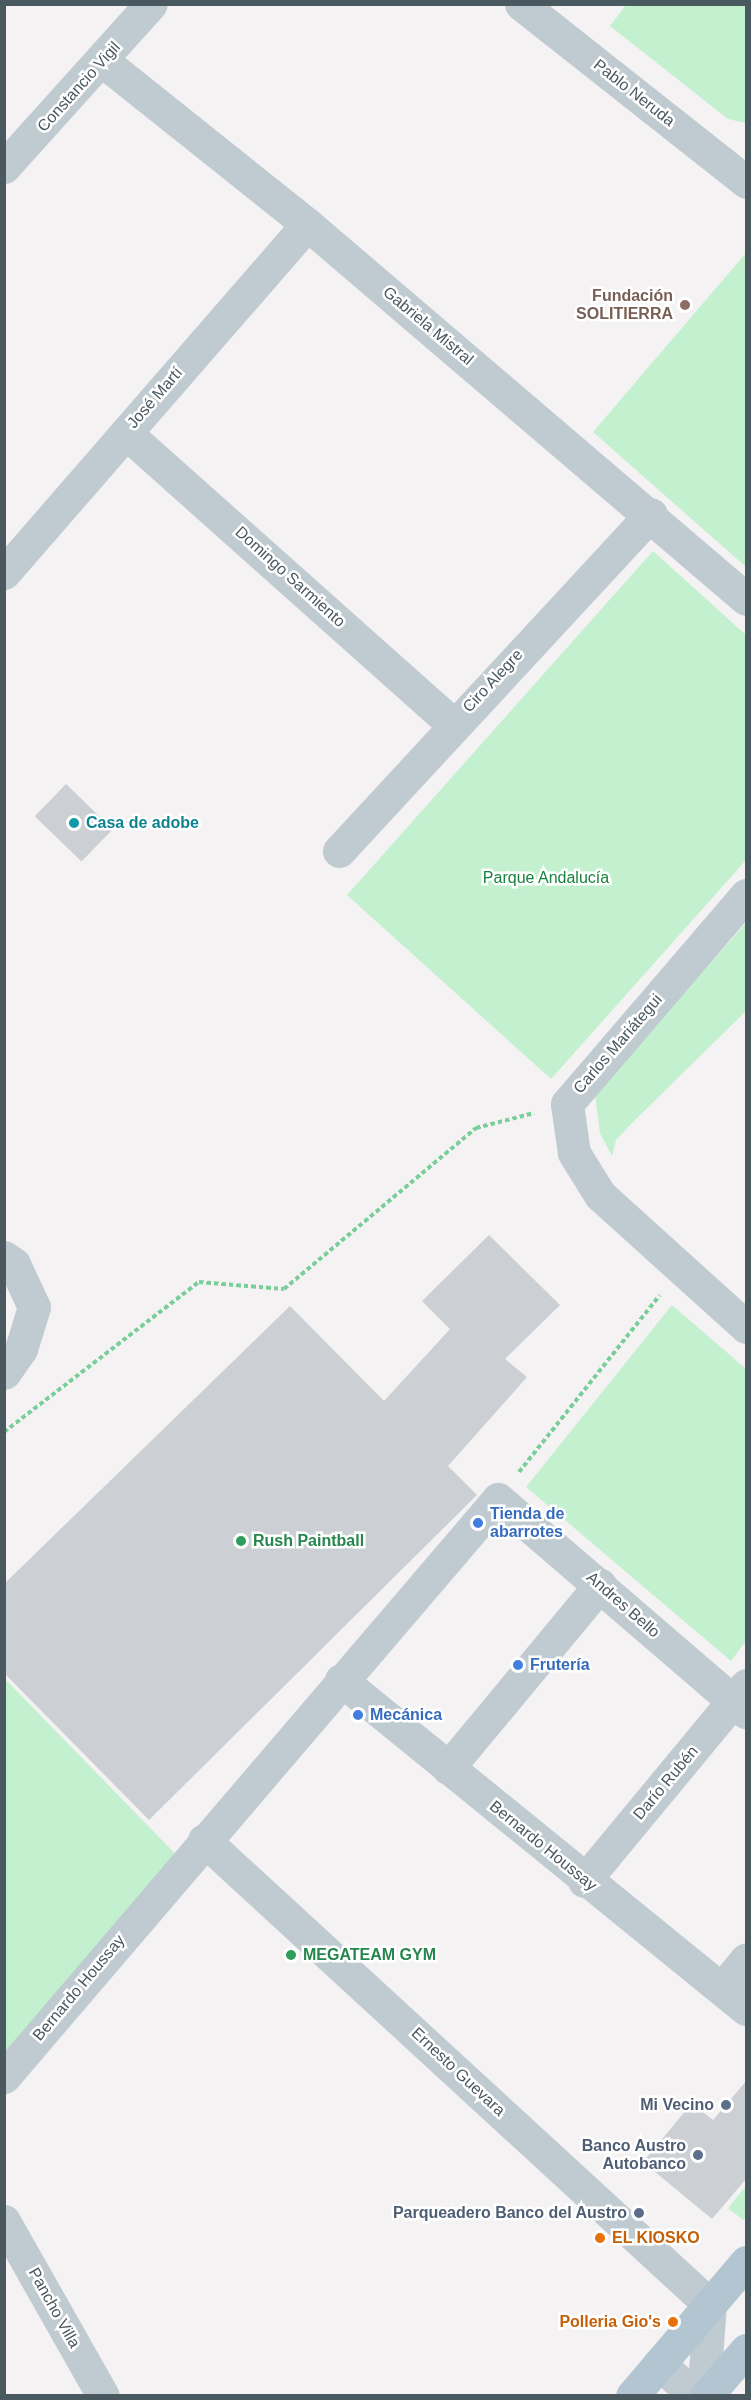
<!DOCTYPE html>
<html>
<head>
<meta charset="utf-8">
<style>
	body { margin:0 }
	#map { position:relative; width:751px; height:2400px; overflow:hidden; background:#f4f2f3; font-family:Helvetica,sans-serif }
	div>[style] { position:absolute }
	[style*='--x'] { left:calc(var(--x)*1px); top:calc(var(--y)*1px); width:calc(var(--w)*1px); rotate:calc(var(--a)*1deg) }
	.green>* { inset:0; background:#c3f0ce }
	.building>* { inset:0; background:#ccd0d4; transform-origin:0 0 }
	.path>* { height:4px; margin-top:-2px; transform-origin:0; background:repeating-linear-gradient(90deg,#7ace99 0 4.5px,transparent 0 7.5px) }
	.minor>* { height:33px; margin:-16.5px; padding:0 16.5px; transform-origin:16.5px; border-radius:16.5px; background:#c0cbd1 }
	.major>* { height:33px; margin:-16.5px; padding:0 16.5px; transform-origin:16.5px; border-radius:16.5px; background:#b3c5d0 }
	.dots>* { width:16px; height:16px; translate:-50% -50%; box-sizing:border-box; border:3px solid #fff; border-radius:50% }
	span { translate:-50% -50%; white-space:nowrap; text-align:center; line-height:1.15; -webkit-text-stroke:5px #fff; paint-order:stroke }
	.street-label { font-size:16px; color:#4a5860 }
	.education-label { font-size:16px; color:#785e54; font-weight:700 }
	.right { translate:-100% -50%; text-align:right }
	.culture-label { font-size:16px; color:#0d838f; font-weight:700 }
	.left { translate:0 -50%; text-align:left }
	.park-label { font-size:16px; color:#19833f }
	.shop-label { font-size:16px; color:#366cbe; font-weight:700 }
	.leisure-label { font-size:16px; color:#27864d; font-weight:700 }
	.service-label { font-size:16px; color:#4e5e75; font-weight:700 }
	.food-label { font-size:16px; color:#c56008; font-weight:700 }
	.frame { position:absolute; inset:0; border:6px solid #4a5860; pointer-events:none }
</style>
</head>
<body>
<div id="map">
	<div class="green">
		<div style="clip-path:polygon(626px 5px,746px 5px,746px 123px,728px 119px,610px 26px)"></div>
		<div style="clip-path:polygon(746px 253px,746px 567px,593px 432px)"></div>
		<div style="clip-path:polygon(653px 551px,746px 635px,746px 860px,551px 1079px,347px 895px)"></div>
		<div style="clip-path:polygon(746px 923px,746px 1011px,631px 1124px,616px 1140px,612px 1156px,600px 1133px,595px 1094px)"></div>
		<div style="clip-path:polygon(672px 1305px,746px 1369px,746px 1641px,731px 1661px,526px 1487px)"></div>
		<div style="clip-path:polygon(5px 1679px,194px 1873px,5px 2057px)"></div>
		<div style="clip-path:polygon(746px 2186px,746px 2216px,743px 2220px,728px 2208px)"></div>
	</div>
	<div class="building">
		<div style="left:66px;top:784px;width:65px;height:45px;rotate:44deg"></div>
		<div style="clip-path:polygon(489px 1235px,560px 1305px,505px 1359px,527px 1377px,448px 1466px,477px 1495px,149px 1820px,4px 1673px,4px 1584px,290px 1306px,384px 1401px,450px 1329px,422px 1301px)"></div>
		<div style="clip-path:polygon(747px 2080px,747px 2178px,712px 2219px,643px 2162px,692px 2103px,713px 2120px)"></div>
	</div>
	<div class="path">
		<div style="--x:4;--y:1432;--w:246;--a:-37.6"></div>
		<div style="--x:199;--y:1282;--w:85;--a:4.7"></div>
		<div style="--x:284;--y:1289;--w:251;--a:-40"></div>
		<div style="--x:476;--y:1128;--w:60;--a:-14.5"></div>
		<div style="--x:519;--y:1472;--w:226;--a:-51.5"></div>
	</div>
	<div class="minor">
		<div style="--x:521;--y:4;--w:287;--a:38.3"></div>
		<div style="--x:104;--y:62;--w:260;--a:38.6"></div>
		<div style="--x:307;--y:224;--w:577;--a:40.5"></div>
		<div style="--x:4;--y:167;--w:219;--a:-48"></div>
		<div style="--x:126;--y:433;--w:438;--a:41.7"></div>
		<div style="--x:4;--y:573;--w:462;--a:-49"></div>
		<div style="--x:339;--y:851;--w:459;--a:-47.2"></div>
		<div style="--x:746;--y:895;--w:275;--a:130.6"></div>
		<div style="--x:567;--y:1104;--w:49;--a:81.9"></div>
		<div style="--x:574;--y:1153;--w:49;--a:58.2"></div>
		<div style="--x:600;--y:1195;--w:197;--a:42.1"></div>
		<div style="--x:4;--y:1257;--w:12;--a:35"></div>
		<div style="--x:14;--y:1264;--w:47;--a:65.1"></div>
		<div style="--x:34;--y:1307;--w:44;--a:107.2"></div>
		<div style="--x:21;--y:1349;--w:29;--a:125"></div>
		<div style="--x:341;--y:1680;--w:522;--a:39.09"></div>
		<div style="--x:448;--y:1768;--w:238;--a:-50.3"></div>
		<div style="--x:204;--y:1840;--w:687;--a:42.58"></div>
		<div style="--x:710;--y:2305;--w:91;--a:94.4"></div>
		<div style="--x:584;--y:1881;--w:254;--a:-50.4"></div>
		<div style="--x:722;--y:1989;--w:38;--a:-51"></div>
		<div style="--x:4;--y:2077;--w:760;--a:-49.48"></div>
		<div style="--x:498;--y:1499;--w:327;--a:40.7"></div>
		<div style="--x:4;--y:2221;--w:201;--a:60.5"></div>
		<div style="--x:659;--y:2364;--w:49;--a:40.9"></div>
	</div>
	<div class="major">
		<div style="--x:632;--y:2396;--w:176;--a:-49.6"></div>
		<div style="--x:706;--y:2396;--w:61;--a:-49"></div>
	</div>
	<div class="dots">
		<div style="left:685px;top:305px;background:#8d6e63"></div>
		<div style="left:74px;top:823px;background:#0f9aa8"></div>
		<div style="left:478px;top:1523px;background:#3f7fe0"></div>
		<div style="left:241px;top:1541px;background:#2e9e5b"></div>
		<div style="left:518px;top:1665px;background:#3f7fe0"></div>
		<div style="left:358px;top:1715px;background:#3f7fe0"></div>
		<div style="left:291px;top:1955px;background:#2e9e5b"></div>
		<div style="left:726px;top:2105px;background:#5c6f8a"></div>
		<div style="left:698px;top:2155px;background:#5c6f8a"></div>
		<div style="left:639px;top:2213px;background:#5c6f8a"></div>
		<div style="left:600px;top:2238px;background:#e8710a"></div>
		<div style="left:673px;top:2322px;background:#e8710a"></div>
	</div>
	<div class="street-label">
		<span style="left:79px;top:87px;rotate:-48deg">Constancio Vigil</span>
		<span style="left:634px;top:93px;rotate:38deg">Pablo Neruda</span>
		<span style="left:428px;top:326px;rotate:40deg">Gabriela Mistral</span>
		<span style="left:155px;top:398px;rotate:-49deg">José Martí</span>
		<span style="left:290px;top:577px;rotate:42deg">Domingo Sarmiento</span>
		<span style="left:493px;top:681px;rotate:-47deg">Ciro Alegre</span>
		<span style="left:618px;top:1044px;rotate:-49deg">Carlos Mariátegui</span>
		<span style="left:623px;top:1605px;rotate:41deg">Andres Bello</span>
		<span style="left:666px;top:1783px;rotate:-50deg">Darío Rubén</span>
		<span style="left:543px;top:1846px;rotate:39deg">Bernardo Houssay</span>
		<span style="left:79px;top:1988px;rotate:-50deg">Bernardo Houssay</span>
		<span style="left:458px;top:2072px;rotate:43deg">Ernesto Guevara</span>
		<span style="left:54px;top:2308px;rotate:61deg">Pancho Villa</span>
	</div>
	<div class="education-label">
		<span class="right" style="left:673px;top:305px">Fundación<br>SOLITIERRA</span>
	</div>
	<div class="culture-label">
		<span class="left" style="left:86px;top:823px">Casa de adobe</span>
	</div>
	<div class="park-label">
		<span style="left:546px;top:878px">Parque Andalucía</span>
	</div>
	<div class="shop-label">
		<span class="left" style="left:490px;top:1523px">Tienda de<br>abarrotes</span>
		<span class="left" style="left:530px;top:1665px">Frutería</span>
		<span class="left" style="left:370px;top:1715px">Mecánica</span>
	</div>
	<div class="leisure-label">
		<span class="left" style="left:253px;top:1541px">Rush Paintball</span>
		<span class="left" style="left:303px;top:1955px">MEGATEAM GYM</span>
	</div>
	<div class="service-label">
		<span class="right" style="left:714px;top:2105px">Mi Vecino</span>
		<span class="right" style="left:686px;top:2155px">Banco Austro<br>Autobanco</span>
		<span class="right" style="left:627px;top:2213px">Parqueadero Banco del Austro</span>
	</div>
	<div class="food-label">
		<span class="left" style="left:612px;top:2238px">EL KIOSKO</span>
		<span class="right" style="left:661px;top:2322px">Polleria Gio's</span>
	</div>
	<div class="frame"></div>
</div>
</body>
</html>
